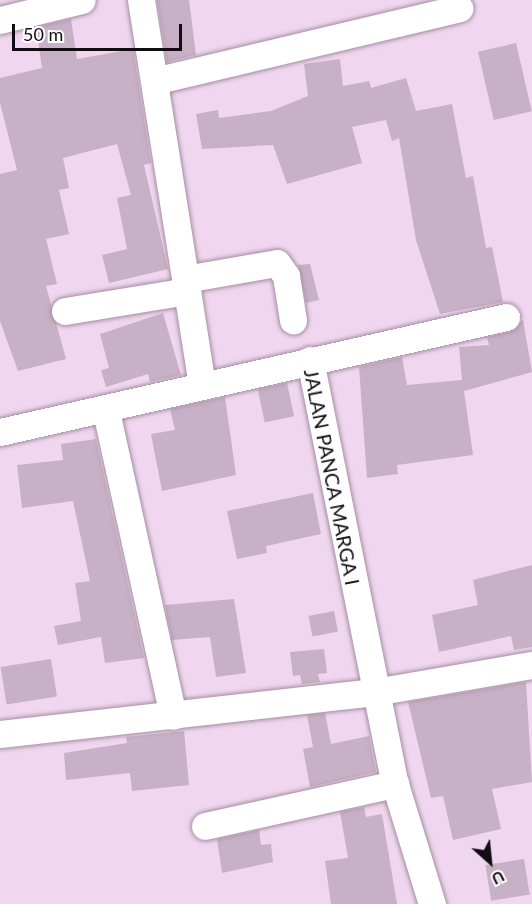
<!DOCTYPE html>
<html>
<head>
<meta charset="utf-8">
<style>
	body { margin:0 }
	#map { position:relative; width:532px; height:904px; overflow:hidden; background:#f0d7ef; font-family:Lato,sans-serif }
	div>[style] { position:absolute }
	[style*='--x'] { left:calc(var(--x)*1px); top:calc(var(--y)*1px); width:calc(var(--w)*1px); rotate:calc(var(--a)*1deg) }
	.building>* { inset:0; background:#c8b0c6; transform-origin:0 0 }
	.roads { filter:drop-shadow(0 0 2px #a48da3) drop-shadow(0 0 2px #a48da3) }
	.minor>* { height:27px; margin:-13.5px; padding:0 13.5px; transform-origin:13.5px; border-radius:13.5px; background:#fff }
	span { translate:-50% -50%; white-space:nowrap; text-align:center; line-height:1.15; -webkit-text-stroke:4.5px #fff; paint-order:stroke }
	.street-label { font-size:20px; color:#140c14 }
	.north { position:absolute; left:460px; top:832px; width:60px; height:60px; -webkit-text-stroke:4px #fff; paint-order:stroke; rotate:153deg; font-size:16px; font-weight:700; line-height:24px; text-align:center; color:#140c14 }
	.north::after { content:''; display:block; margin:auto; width:21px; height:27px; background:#140c14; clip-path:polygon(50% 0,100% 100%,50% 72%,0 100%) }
	.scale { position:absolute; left:12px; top:24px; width:170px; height:27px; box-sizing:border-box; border:3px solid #140c14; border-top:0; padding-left:8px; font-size:18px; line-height:21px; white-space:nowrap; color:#140c14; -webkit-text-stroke:4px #fff; paint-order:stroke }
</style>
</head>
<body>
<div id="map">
	<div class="building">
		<div style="clip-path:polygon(157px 0,189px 0,196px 55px,167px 62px)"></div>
		<div style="clip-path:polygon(71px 19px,77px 59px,133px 49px,151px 163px,144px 165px,168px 269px,109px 283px,102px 255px,127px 249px,117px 198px,131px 195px,117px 144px,63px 158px,69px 188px,59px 190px,69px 234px,46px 239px,57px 284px,46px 286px,66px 359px,18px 371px,0 321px,0 174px,17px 170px,0 103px,0 78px,42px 68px,36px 27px)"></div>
		<div style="left:516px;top:43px;width:70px;height:39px;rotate:77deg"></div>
		<div style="clip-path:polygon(340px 59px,343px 86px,369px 81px,371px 88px,406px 78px,416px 111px,452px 104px,466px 178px,473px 176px,486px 248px,492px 247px,503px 302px,440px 314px,416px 240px,399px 138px,392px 141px,386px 120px,352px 127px,362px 163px,287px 184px,273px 145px,202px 149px,196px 114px,218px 110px,219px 118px,271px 111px,308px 96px,304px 64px)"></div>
		<div style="clip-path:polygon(310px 264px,319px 300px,306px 303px,298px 265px)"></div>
		<div style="clip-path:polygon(163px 313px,181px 375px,150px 382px,148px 374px,106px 387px,101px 370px,109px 368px,100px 334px)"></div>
		<div style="clip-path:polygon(523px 320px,532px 372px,464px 391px,473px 455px,397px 465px,398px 474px,367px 478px,359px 367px,402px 357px,407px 385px,462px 380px,459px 347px,489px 345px,487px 337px,510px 332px)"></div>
		<div style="left:287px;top:383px;width:34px;height:30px;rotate:78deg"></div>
		<div style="clip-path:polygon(225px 397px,236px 475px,162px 491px,151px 434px,175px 430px,170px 409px)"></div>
		<div style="clip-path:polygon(96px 439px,144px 658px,105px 663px,101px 637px,58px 645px,54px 626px,81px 621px,75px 583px,90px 581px,73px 501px,22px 508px,17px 465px,63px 460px,61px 444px)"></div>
		<div style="clip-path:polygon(313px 493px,321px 534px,266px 546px,267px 553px,237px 559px,227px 511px)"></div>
		<div style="clip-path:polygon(532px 565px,532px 647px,514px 650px,511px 636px,439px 652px,432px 615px,478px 605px,473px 580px)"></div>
		<div style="clip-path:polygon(234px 599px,246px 673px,216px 677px,210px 637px,172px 640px,165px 605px)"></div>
		<div style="left:334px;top:611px;width:21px;height:26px;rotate:79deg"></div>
		<div style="clip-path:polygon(324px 649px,327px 673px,318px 674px,320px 682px,302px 684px,300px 675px,293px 676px,290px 652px)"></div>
		<div style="left:51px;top:659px;width:38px;height:51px;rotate:81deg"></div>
		<div style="clip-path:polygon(526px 682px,532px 782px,492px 789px,501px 829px,453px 840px,443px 796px,431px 798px,408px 702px)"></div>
		<div style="clip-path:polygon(325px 713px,331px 744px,369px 736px,376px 772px,310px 787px,303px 749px,313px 747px,307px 715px)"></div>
		<div style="clip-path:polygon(184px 731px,189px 785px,132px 791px,130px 773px,66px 780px,64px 753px,127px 743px,126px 737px)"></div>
		<div style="clip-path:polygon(364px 807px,366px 817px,382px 814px,397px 904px,331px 904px,325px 861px,348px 858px,340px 812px)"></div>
		<div style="clip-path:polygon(259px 830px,261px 845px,271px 844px,273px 862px,222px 873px,217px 839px)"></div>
		<div style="left:524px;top:859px;width:36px;height:39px;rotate:81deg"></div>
	</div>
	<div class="roads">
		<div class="minor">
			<div style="--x:141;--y:0;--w:390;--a:81"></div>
			<div style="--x:0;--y:20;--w:84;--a:-13.7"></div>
			<div style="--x:158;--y:80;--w:310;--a:-13.4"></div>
			<div style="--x:185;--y:279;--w:93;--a:-9.9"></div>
			<div style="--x:277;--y:263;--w:16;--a:55"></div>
			<div style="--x:286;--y:276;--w:45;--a:81"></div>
			<div style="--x:65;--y:311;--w:124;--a:-9.3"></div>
			<div style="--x:310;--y:360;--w:432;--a:78.7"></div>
			<div style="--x:395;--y:784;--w:126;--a:72.9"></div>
			<div style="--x:106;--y:411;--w:312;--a:77.6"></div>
			<div style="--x:0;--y:432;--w:519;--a:-12.8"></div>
			<div style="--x:0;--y:734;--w:377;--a:-6.4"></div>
			<div style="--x:375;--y:692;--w:159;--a:-9.8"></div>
			<div style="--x:205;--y:826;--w:195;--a:-12.5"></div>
		</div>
	</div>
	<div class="street-label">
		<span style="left:332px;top:477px;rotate:79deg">JALAN PANCA MARGA I</span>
	</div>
	<div class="north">U</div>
	<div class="scale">50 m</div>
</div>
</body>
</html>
